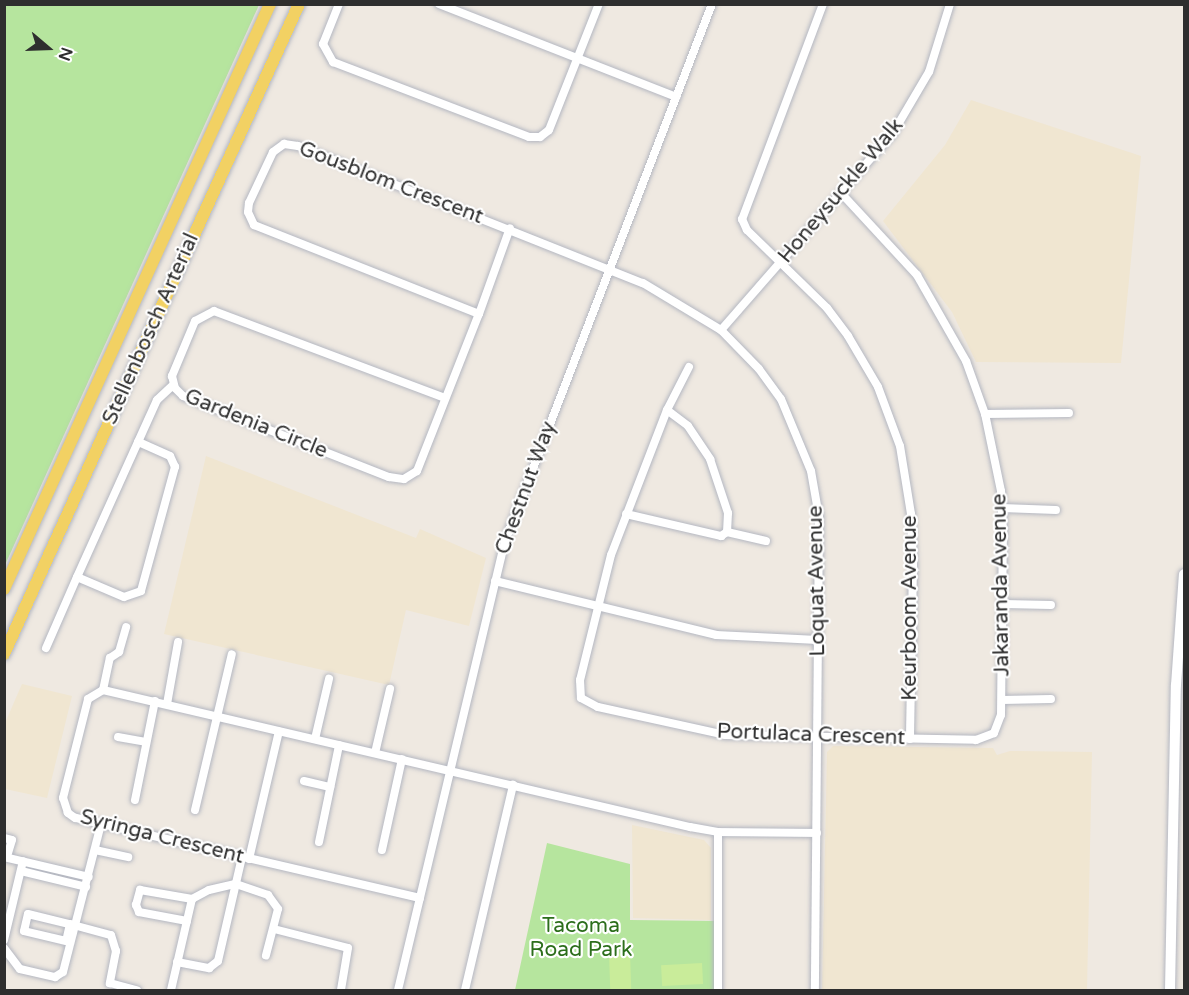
<!DOCTYPE html>
<html>
<head>
<meta charset="utf-8">
<style>
	body { margin:0 }
	#map { position:relative; width:1189px; height:995px; overflow:hidden; background:#efe9e1; font-family:"Varela Round",sans-serif }
	div>[style] { position:absolute }
	[style*='--x'] { left:calc(var(--x)*1px); top:calc(var(--y)*1px); width:calc(var(--w)*1px); rotate:calc(var(--a)*1deg) }
	.education>* { inset:0; background:#f0e6d1 }
	.green>* { inset:0; background:#b6e59e }
	.pitch>* { inset:0; background:#c9ec9a; transform-origin:0 0 }
	.roads { filter:drop-shadow(0 0 2px #b4b7c1) drop-shadow(0 0 2px #b4b7c1) }
	.minor>* { height:8px; margin:-4px; padding:0 4px; transform-origin:4px; border-radius:4px; background:#fff }
	.secondary>* { height:10px; margin:-5px; padding:0 5px; transform-origin:5px; border-radius:5px; background:#fff }
	.primary>* { height:12px; margin:-6px; padding:0 6px; transform-origin:6px; border-radius:6px; background:#f2d163 }
	span { translate:-50% -50%; white-space:nowrap; text-align:center; line-height:1.15; -webkit-text-stroke:4.5px #fff; paint-order:stroke }
	.street-label { font-size:21px; color:#2e2e2e }
	.park-label { font-size:21px; color:#2c6e1b }
	.frame { position:absolute; inset:0; border:6px solid #2e2e2e; pointer-events:none }
	.north { position:absolute; left:18px; top:18px; width:60px; height:60px; -webkit-text-stroke:4px #fff; paint-order:stroke; rotate:109deg; font-size:16px; font-weight:700; line-height:24px; text-align:center; color:#2e2e2e }
	.north::after { content:''; display:block; margin:auto; width:21px; height:27px; background:#2e2e2e; clip-path:polygon(50% 0,100% 100%,50% 72%,0 100%) }
</style>
</head>
<body>
<div id="map">
	<div class="education">
		<div style="clip-path:polygon(971px 100px,1141px 156px,1121px 363px,976px 362px,952px 312px,883px 221px,945px 145px)"></div>
		<div style="clip-path:polygon(206px 456px,416px 538px,420px 529px,486px 558px,469px 626px,406px 610px,389px 685px,164px 634px)"></div>
		<div style="clip-path:polygon(22px 684px,72px 696px,47px 798px,5px 789px,5px 723px)"></div>
		<div style="clip-path:polygon(833px 746px,993px 748px,997px 755px,1010px 751px,1092px 752px,1087px 990px,822px 990px,827px 752px)"></div>
		<div style="clip-path:polygon(632px 825px,704px 840px,711px 848px,711px 920px,633px 918px)"></div>
	</div>
	<div class="green">
		<div style="clip-path:polygon(5px 4px,259px 5px,5px 565px,4px 5px)"></div>
		<div style="clip-path:polygon(547px 843px,630px 864px,630px 920px,718px 921px,718px 990px,515px 990px)"></div>
	</div>
	<div class="pitch">
		<div style="left:630px;top:953px;width:37px;height:21px;rotate:88deg"></div>
		<div style="left:702px;top:963px;width:21px;height:41px;rotate:87deg"></div>
	</div>
	<div class="roads">
		<div class="minor">
			<div style="--x:339;--y:4;--w:43;--a:111.8"></div>
			<div style="--x:323;--y:44;--w:21;--a:61"></div>
			<div style="--x:333;--y:62;--w:210;--a:20.9"></div>
			<div style="--x:529;--y:137;--w:11;--a:0"></div>
			<div style="--x:540;--y:137;--w:11;--a:-38"></div>
			<div style="--x:549;--y:130;--w:136;--a:-68.4"></div>
			<div style="--x:439;--y:4;--w:255;--a:21.4"></div>
			<div style="--x:823;--y:4;--w:230;--a:110.6"></div>
			<div style="--x:742;--y:219;--w:12;--a:66"></div>
			<div style="--x:747;--y:230;--w:112;--a:44.3"></div>
			<div style="--x:827;--y:308;--w:35;--a:53"></div>
			<div style="--x:848;--y:336;--w:59;--a:59.5"></div>
			<div style="--x:878;--y:387;--w:63;--a:69.6"></div>
			<div style="--x:900;--y:446;--w:69;--a:80.8"></div>
			<div style="--x:911;--y:514;--w:51;--a:87.8"></div>
			<div style="--x:913;--y:565;--w:174;--a:91"></div>
			<div style="--x:479;--y:314;--w:242;--a:-158.4"></div>
			<div style="--x:254;--y:225;--w:14;--a:-115"></div>
			<div style="--x:248;--y:212;--w:9;--a:-84"></div>
			<div style="--x:249;--y:203;--w:56;--a:-64.8"></div>
			<div style="--x:273;--y:152;--w:14;--a:-36"></div>
			<div style="--x:284;--y:144;--w:14;--a:8"></div>
			<div style="--x:298;--y:146;--w:371;--a:21.7"></div>
			<div style="--x:643;--y:283;--w:91;--a:31.1"></div>
			<div style="--x:721;--y:330;--w:54;--a:45.7"></div>
			<div style="--x:759;--y:369;--w:37;--a:54"></div>
			<div style="--x:781;--y:399;--w:78;--a:67.4"></div>
			<div style="--x:811;--y:471;--w:47;--a:80.1"></div>
			<div style="--x:819;--y:517;--w:473;--a:90.5"></div>
			<div style="--x:721;--y:330;--w:262;--a:-48.9"></div>
			<div style="--x:893;--y:133;--w:71;--a:-59.5"></div>
			<div style="--x:929;--y:72;--w:71;--a:-72.8"></div>
			<div style="--x:689;--y:367;--w:48;--a:117.1"></div>
			<div style="--x:667;--y:410;--w:155;--a:111.1"></div>
			<div style="--x:611;--y:555;--w:129;--a:103.9"></div>
			<div style="--x:580;--y:680;--w:18;--a:87"></div>
			<div style="--x:581;--y:698;--w:19;--a:28"></div>
			<div style="--x:598;--y:707;--w:130;--a:12.4"></div>
			<div style="--x:725;--y:735;--w:251;--a:1.1"></div>
			<div style="--x:976;--y:740;--w:19;--a:-21"></div>
			<div style="--x:994;--y:733;--w:19;--a:-69"></div>
			<div style="--x:1001;--y:715;--w:183;--a:-89.4"></div>
			<div style="--x:1003;--y:532;--w:41;--a:-92.8"></div>
			<div style="--x:1001;--y:491;--w:79;--a:-101.7"></div>
			<div style="--x:985;--y:414;--w:56;--a:-109.7"></div>
			<div style="--x:966;--y:361;--w:99;--a:-119.7"></div>
			<div style="--x:917;--y:275;--w:110;--a:-132.8"></div>
			<div style="--x:445;--y:398;--w:247;--a:-159.4"></div>
			<div style="--x:214;--y:311;--w:21;--a:152"></div>
			<div style="--x:195;--y:321;--w:60;--a:112.7"></div>
			<div style="--x:172;--y:376;--w:12;--a:76"></div>
			<div style="--x:175;--y:388;--w:11;--a:45"></div>
			<div style="--x:183;--y:396;--w:221;--a:21.5"></div>
			<div style="--x:389;--y:477;--w:15;--a:8"></div>
			<div style="--x:404;--y:479;--w:15;--a:-32"></div>
			<div style="--x:417;--y:471;--w:169;--a:-68.5"></div>
			<div style="--x:479;--y:314;--w:91;--a:-70.2"></div>
			<div style="--x:667;--y:410;--w:26;--a:37"></div>
			<div style="--x:688;--y:426;--w:40;--a:56"></div>
			<div style="--x:710;--y:459;--w:57;--a:71.6"></div>
			<div style="--x:728;--y:513;--w:19;--a:93"></div>
			<div style="--x:985;--y:414;--w:84;--a:-0.7"></div>
			<div style="--x:1002;--y:508;--w:54;--a:2.1"></div>
			<div style="--x:626;--y:514;--w:98;--a:13"></div>
			<div style="--x:721;--y:536;--w:7;--a:-34"></div>
			<div style="--x:727;--y:532;--w:40;--a:13"></div>
			<div style="--x:77;--y:577;--w:148;--a:-65.7"></div>
			<div style="--x:495;--y:581;--w:228;--a:13.7"></div>
			<div style="--x:716;--y:635;--w:102;--a:2.8"></div>
			<div style="--x:1004;--y:604;--w:47;--a:1.2"></div>
			<div style="--x:46;--y:648;--w:77;--a:-66.4"></div>
			<div style="--x:77;--y:577;--w:51;--a:23.1"></div>
			<div style="--x:124;--y:597;--w:18;--a:-19"></div>
			<div style="--x:141;--y:591;--w:129;--a:-74.7"></div>
			<div style="--x:175;--y:467;--w:12;--a:-114"></div>
			<div style="--x:170;--y:456;--w:35;--a:-156"></div>
			<div style="--x:138;--y:442;--w:46;--a:-65.7"></div>
			<div style="--x:157;--y:400;--w:22;--a:-43"></div>
			<div style="--x:103;--y:690;--w:33;--a:-78"></div>
			<div style="--x:110;--y:658;--w:11;--a:-34"></div>
			<div style="--x:119;--y:652;--w:26;--a:-74"></div>
			<div style="--x:1002;--y:700;--w:49;--a:-1.2"></div>
			<div style="--x:167;--y:704;--w:63;--a:-79.9"></div>
			<div style="--x:118;--y:737;--w:28;--a:10"></div>
			<div style="--x:315;--y:739;--w:62;--a:-76.9"></div>
			<div style="--x:375;--y:753;--w:66;--a:-76.8"></div>
			<div style="--x:304;--y:781;--w:27;--a:13"></div>
			<div style="--x:135;--y:800;--w:101;--a:-78.6"></div>
			<div style="--x:195;--y:810;--w:160;--a:-76.7"></div>
			<div style="--x:718;--y:832;--w:158;--a:90"></div>
			<div style="--x:4;--y:838;--w:8;--a:14"></div>
			<div style="--x:12;--y:840;--w:17;--a:107"></div>
			<div style="--x:319;--y:842;--w:99;--a:-78.3"></div>
			<div style="--x:95;--y:850;--w:34;--a:12"></div>
			<div style="--x:382;--y:850;--w:93;--a:-77.6"></div>
			<div style="--x:4;--y:857;--w:87;--a:13.2"></div>
			<div style="--x:249;--y:859;--w:131;--a:-76.8"></div>
			<div style="--x:21;--y:871;--w:67;--a:13.8"></div>
			<div style="--x:420;--y:898;--w:354;--a:-166.9"></div>
			<div style="--x:75;--y:818;--w:9;--a:-144"></div>
			<div style="--x:68;--y:813;--w:16;--a:-108"></div>
			<div style="--x:63;--y:798;--w:102;--a:-75.8"></div>
			<div style="--x:88;--y:699;--w:17;--a:-31"></div>
			<div style="--x:103;--y:690;--w:603;--a:13.14"></div>
			<div style="--x:690;--y:827;--w:28;--a:10"></div>
			<div style="--x:718;--y:832;--w:99;--a:0.6"></div>
			<div style="--x:187;--y:921;--w:49;--a:-169.4"></div>
			<div style="--x:139;--y:912;--w:8;--a:-113"></div>
			<div style="--x:136;--y:905;--w:16;--a:-75"></div>
			<div style="--x:140;--y:890;--w:53;--a:9.8"></div>
			<div style="--x:192;--y:899;--w:19;--a:-28"></div>
			<div style="--x:209;--y:890;--w:28;--a:-13"></div>
			<div style="--x:236;--y:884;--w:34;--a:19"></div>
			<div style="--x:268;--y:895;--w:17;--a:54"></div>
			<div style="--x:278;--y:909;--w:48;--a:104.6"></div>
			<div style="--x:70;--y:924;--w:17;--a:103"></div>
			<div style="--x:66;--y:941;--w:43;--a:-166.6"></div>
			<div style="--x:24;--y:931;--w:17;--a:-77"></div>
			<div style="--x:28;--y:914;--w:50;--a:13.8"></div>
			<div style="--x:77;--y:926;--w:35;--a:15"></div>
			<div style="--x:111;--y:935;--w:17;--a:73"></div>
			<div style="--x:116;--y:951;--w:33;--a:101"></div>
			<div style="--x:110;--y:983;--w:28;--a:15"></div>
			<div style="--x:274;--y:929;--w:76;--a:14.4"></div>
			<div style="--x:348;--y:948;--w:43;--a:99.5"></div>
			<div style="--x:4;--y:940;--w:81;--a:-76.5"></div>
			<div style="--x:4;--y:948;--w:26;--a:53"></div>
			<div style="--x:20;--y:969;--w:36;--a:13"></div>
			<div style="--x:55;--y:977;--w:9;--a:-32"></div>
			<div style="--x:63;--y:972;--w:153;--a:-75.6"></div>
			<div style="--x:177;--y:962;--w:33;--a:11"></div>
			<div style="--x:209;--y:968;--w:11;--a:-38"></div>
			<div style="--x:218;--y:961;--w:107;--a:-77"></div>
			<div style="--x:171;--y:990;--w:93;--a:-77"></div>
			<div style="--x:398;--y:990;--w:462;--a:-76.6"></div>
			<div style="--x:505;--y:541;--w:576;--a:-68.92"></div>
			<div style="--x:465;--y:990;--w:211;--a:-76.8"></div>
		</div>
		<div class="secondary">
			<div style="--x:1170;--y:990;--w:305;--a:-88.9"></div>
			<div style="--x:1176;--y:685;--w:111;--a:-85.9"></div>
		</div>
		<div class="primary">
			<div style="--x:4;--y:589;--w:643;--a:-65.55"></div>
			<div style="--x:4;--y:654;--w:714;--a:-65.59"></div>
		</div>
	</div>
	<div class="street-label">
		<span style="left:391px;top:183px;rotate:21deg">Gousblom Crescent</span>
		<span style="left:841px;top:191px;rotate:-50deg">Honeysuckle Walk</span>
		<span style="left:151px;top:329px;rotate:-66deg">Stellenbosch Arterial</span>
		<span style="left:256px;top:424px;rotate:22deg">Gardenia Circle</span>
		<span style="left:526px;top:488px;rotate:-70deg">Chestnut Way</span>
		<span style="left:817px;top:581px;rotate:-91deg">Loquat Avenue</span>
		<span style="left:1001px;top:585px;rotate:-91deg">Jakaranda Avenue</span>
		<span style="left:910px;top:608px;rotate:-90deg">Keurboom Avenue</span>
		<span style="left:811px;top:735px;rotate:2deg">Portulaca Crescent</span>
		<span style="left:162px;top:837px;rotate:14deg">Syringa Crescent</span>
	</div>
	<div class="park-label">
		<span style="left:581px;top:938px">Tacoma<br>Road Park</span>
	</div>
	<div class="frame"></div>
	<div class="north">N</div>
</div>
</body>
</html>
